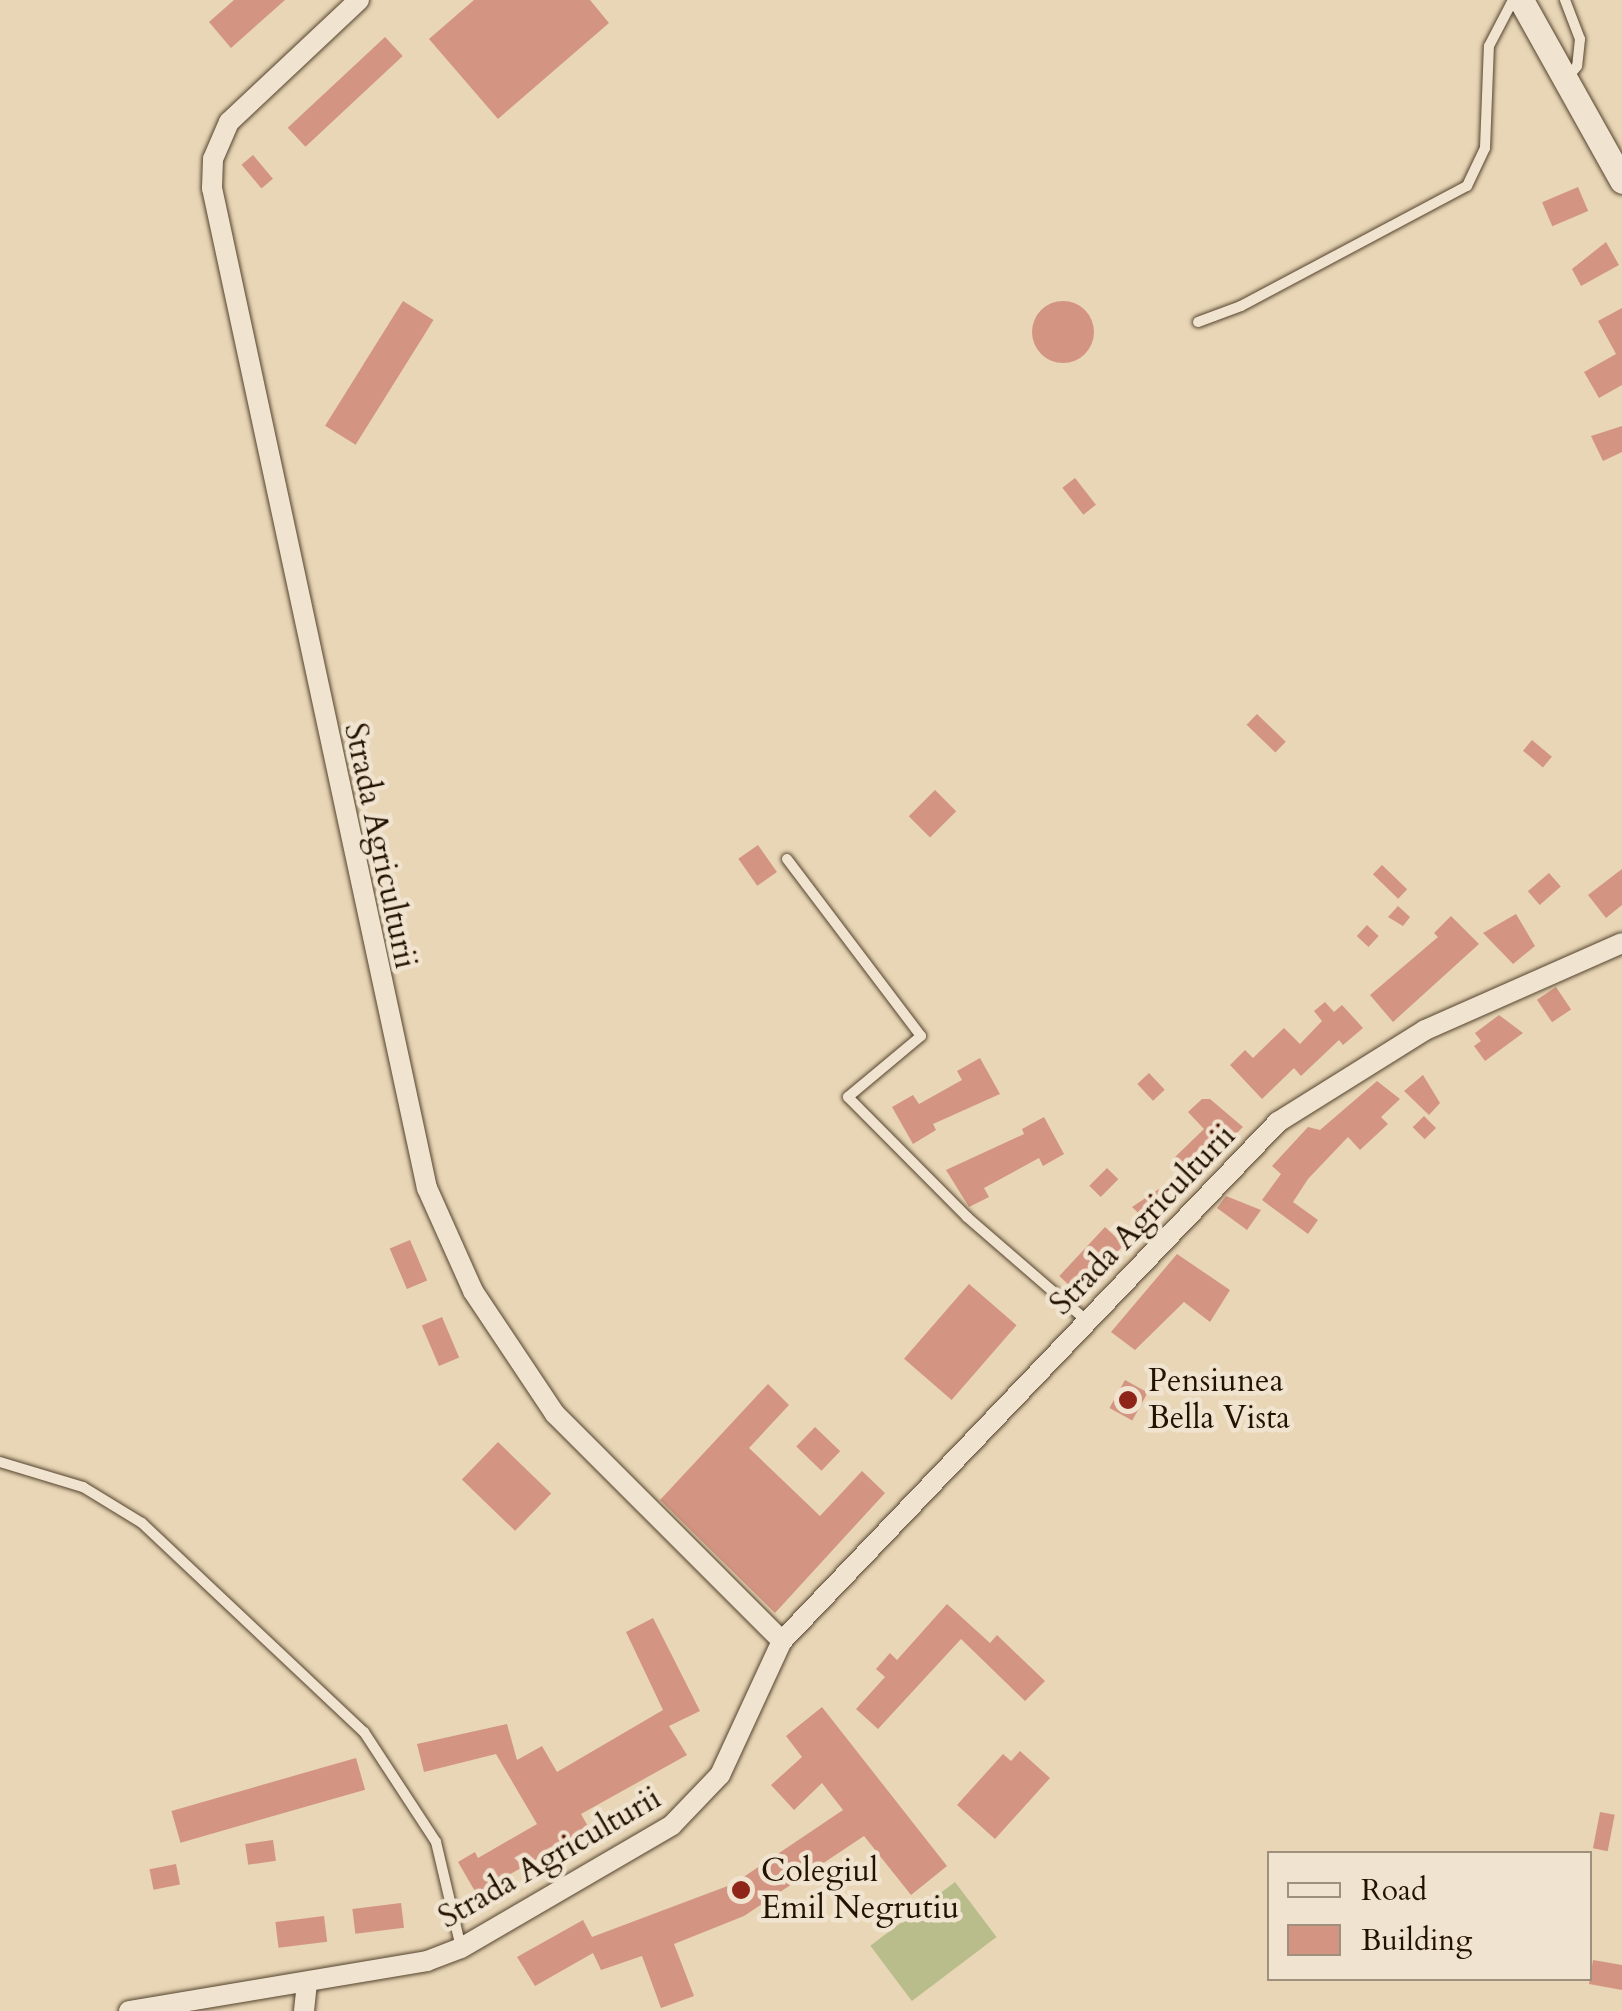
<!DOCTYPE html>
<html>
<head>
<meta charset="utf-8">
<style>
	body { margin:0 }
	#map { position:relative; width:1622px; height:2011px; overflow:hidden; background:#e8d6b6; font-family:Cardo,serif }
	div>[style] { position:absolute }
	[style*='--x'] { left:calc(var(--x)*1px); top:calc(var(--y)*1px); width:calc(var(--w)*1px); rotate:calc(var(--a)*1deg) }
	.green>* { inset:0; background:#b9bd8c; transform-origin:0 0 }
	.building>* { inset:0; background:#d39581; transform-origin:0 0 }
	.round { border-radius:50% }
	.roads { filter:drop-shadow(0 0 2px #55432e) drop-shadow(0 0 2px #55432e) }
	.service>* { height:10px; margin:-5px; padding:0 5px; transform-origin:5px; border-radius:5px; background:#f0e4d0 }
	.minor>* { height:20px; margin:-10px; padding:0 10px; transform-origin:10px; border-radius:10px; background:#f0e4d0 }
	.tertiary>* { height:25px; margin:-12.5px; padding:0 12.5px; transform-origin:12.5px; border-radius:12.5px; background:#f0e4d0 }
	.dots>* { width:28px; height:28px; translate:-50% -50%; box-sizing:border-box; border:5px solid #f0e4d0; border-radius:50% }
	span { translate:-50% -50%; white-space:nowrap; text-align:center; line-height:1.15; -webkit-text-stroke:9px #f0e4d0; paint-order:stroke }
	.street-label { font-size:32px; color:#241200 }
	.poi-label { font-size:32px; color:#241200 }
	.left { translate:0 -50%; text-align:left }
	.legend { position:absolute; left:1267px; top:1851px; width:325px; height:130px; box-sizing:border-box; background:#f0e4d0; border:2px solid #9e907d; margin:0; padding:12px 18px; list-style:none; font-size:30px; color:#241200 }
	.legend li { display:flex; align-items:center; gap:20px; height:50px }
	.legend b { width:50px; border:2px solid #9e907d }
</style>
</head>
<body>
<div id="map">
	<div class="green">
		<div style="left:955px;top:1882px;width:69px;height:106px;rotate:53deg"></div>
	</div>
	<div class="building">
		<div style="clip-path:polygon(234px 0,285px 0,231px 48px,209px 22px)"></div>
		<div style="clip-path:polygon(474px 0,590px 0,609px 23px,498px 119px,429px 39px)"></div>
		<div style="left:385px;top:37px;width:26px;height:133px;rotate:47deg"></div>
		<div style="left:253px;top:155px;width:31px;height:15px;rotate:50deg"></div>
		<div style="left:1578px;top:187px;width:26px;height:39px;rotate:67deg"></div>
		<div style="clip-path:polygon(1606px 242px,1619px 265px,1581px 286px,1572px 269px)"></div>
		<div class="round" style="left:1032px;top:301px;width:62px;height:62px"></div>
		<div style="left:403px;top:301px;width:36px;height:147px;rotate:32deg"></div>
		<div style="clip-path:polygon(1622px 308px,1622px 385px,1599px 398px,1584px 372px,1616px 354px,1598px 321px)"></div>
		<div style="clip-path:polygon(1622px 426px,1622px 452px,1603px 461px,1591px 436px)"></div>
		<div style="left:1075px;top:478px;width:34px;height:16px;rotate:52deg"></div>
		<div style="left:1257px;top:714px;width:40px;height:15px;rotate:44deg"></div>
		<div style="left:1532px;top:740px;width:26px;height:14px;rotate:40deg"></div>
		<div style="left:935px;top:790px;width:30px;height:37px;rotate:45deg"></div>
		<div style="left:758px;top:845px;width:33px;height:24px;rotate:55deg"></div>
		<div style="left:1382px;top:865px;width:35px;height:13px;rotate:44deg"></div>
		<div style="clip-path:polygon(1622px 869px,1622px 905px,1606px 918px,1588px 895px)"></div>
		<div style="left:1549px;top:873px;width:18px;height:28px;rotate:49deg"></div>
		<div style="clip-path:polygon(1398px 906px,1410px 917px,1403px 926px,1388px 917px)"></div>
		<div style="clip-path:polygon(1516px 914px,1535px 946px,1513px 964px,1483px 933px)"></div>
		<div style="clip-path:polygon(1451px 916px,1479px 944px,1393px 1022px,1370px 995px,1438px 937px,1434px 933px)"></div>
		<div style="left:1367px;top:925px;width:16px;height:15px;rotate:43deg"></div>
		<div style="left:1556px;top:987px;width:27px;height:23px;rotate:56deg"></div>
		<div style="clip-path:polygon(1325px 1002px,1334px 1012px,1342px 1005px,1363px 1028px,1343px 1045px,1339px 1040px,1301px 1076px,1294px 1068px,1262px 1099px,1230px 1065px,1245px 1050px,1253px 1058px,1284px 1028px,1300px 1044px,1322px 1021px,1314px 1011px)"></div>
		<div style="clip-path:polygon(1499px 1015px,1523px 1033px,1485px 1061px,1474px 1046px,1481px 1041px,1475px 1033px)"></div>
		<div style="clip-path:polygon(980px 1058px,1000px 1094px,933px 1124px,936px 1130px,913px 1144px,892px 1107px,913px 1095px,919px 1104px,962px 1080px,957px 1071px)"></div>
		<div style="left:1149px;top:1073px;width:23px;height:16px;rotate:47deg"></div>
		<div style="clip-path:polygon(1423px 1075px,1440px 1103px,1429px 1115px,1404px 1091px)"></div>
		<div style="clip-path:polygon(1377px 1081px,1400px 1099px,1381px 1117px,1388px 1124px,1360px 1150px,1348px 1137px,1308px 1179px,1293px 1202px,1318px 1220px,1308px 1234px,1262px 1200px,1281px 1174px,1272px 1166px,1308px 1127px,1320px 1130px)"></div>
		<div style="clip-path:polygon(1202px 1099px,1210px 1099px,1243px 1127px,1192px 1176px,1174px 1158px,1204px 1129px,1188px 1112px)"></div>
		<div style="left:1424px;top:1116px;width:17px;height:16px;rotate:45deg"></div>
		<div style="clip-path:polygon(1044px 1117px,1064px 1154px,1043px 1166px,1039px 1158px,984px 1188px,989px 1197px,969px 1207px,946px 1170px,1024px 1134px,1022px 1129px)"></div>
		<div style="left:1107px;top:1168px;width:16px;height:25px;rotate:45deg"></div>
		<div style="clip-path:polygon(1159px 1189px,1173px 1203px,1151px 1225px,1132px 1207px)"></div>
		<div style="clip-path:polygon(1226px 1196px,1261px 1210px,1247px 1230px,1217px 1208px)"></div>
		<div style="left:1105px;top:1227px;width:26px;height:67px;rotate:43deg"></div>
		<div style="left:410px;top:1240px;width:44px;height:22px;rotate:67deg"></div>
		<div style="clip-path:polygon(1177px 1254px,1230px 1290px,1210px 1322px,1184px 1302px,1135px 1350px,1111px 1332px)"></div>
		<div style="left:969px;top:1284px;width:63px;height:99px;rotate:41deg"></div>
		<div style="left:442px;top:1317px;width:44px;height:22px;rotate:67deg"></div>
		<div style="left:1125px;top:1380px;width:26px;height:32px;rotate:29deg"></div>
		<div style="clip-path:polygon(768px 1384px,789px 1405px,749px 1448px,820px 1516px,862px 1471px,885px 1493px,775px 1613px,660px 1500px)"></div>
		<div style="left:815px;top:1427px;width:35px;height:27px;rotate:44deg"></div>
		<div style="left:498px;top:1442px;width:74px;height:52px;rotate:44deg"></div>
		<div style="clip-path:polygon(947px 1604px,990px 1643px,997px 1635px,1045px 1681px,1025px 1701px,961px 1639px,878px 1729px,856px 1709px,885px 1677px,876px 1669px,890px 1653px,897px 1660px)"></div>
		<div style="clip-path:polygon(653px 1618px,700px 1711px,669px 1726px,687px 1755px,581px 1814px,590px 1830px,476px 1893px,458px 1862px,475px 1852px,478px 1858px,537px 1824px,496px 1754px,424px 1772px,417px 1744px,507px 1724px,517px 1760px,542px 1746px,557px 1772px,663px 1710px,626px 1632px)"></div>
		<div style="clip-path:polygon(822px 1707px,947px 1866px,911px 1895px,864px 1836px,744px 1916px,674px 1944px,694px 1996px,661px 2008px,642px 1956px,601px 1970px,593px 1953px,535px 1986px,517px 1957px,583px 1920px,592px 1937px,733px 1884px,843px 1810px,822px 1783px,794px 1810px,771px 1785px,802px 1757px,786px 1736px)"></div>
		<div style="clip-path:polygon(1020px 1751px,1050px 1778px,995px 1839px,957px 1805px,1003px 1754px,1011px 1761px)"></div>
		<div style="left:356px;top:1758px;width:33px;height:192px;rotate:74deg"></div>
		<div style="left:1600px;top:1812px;width:15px;height:37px;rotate:11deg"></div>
		<div style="left:273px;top:1840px;width:21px;height:28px;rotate:82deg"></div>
		<div style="left:176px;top:1864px;width:21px;height:27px;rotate:79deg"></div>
		<div style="left:401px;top:1903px;width:25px;height:49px;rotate:83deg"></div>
		<div style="left:324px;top:1916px;width:26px;height:49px;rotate:83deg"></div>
		<div style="clip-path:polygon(1593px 1960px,1622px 1965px,1622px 1990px,1589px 1984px)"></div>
	</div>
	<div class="roads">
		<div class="service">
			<div style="--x:1565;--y:0;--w:42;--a:69"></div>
			<div style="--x:1580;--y:39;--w:27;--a:96"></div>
			<div style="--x:1577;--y:66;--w:14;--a:129"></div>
			<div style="--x:1198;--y:322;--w:46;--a:-20.4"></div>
			<div style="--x:1241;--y:306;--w:256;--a:-28"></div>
			<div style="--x:1467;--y:186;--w:42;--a:-64.7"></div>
			<div style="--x:1485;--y:148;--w:102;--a:-87.8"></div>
			<div style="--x:1489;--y:46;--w:52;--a:-62.4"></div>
			<div style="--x:787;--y:859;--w:222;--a:52.9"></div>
			<div style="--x:921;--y:1036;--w:95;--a:140.1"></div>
			<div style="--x:848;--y:1097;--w:169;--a:45.2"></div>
			<div style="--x:967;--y:1217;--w:159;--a:40.9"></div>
			<div style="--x:0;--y:1462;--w:87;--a:16.8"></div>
			<div style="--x:83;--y:1487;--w:69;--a:31.4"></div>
			<div style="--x:142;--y:1523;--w:305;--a:43.3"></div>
			<div style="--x:364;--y:1732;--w:131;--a:56.8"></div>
			<div style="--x:436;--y:1842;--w:109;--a:76.7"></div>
		</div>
		<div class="minor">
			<div style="--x:359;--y:0;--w:178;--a:136.8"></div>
			<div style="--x:229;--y:122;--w:40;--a:113.4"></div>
			<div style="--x:213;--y:159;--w:29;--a:92"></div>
			<div style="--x:212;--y:188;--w:1023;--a:77.87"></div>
			<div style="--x:427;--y:1188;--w:113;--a:65.9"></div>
			<div style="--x:473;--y:1291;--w:148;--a:56.3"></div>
			<div style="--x:555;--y:1414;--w:321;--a:45"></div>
			<div style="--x:129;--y:2011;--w:302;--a:-9.5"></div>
			<div style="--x:427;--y:1961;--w:36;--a:-21"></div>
			<div style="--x:461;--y:1948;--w:244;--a:-30.2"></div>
			<div style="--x:672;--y:1825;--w:69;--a:-46.2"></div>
			<div style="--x:720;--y:1775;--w:148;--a:-65.2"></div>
			<div style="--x:782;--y:1641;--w:718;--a:-46.3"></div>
			<div style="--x:1278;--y:1122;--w:173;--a:-32"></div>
			<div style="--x:1425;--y:1030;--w:215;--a:-23.8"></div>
			<div style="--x:304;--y:2011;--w:27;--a:-84"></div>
		</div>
		<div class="tertiary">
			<div style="--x:1521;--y:0;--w:207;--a:60.8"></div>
		</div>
	</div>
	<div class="dots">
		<div style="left:1128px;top:1400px;background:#8f2418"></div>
		<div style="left:741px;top:1890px;background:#8f2418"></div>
	</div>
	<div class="street-label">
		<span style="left:380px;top:846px;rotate:78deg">Strada Agriculturii</span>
		<span style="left:1143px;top:1220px;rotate:-46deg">Strada Agriculturii</span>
		<span style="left:550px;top:1858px;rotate:-30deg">Strada Agriculturii</span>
	</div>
	<div class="poi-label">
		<span class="left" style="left:1148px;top:1400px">Pensiunea<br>Bella Vista</span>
		<span class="left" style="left:761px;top:1890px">Colegiul<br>Emil Negrutiu</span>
	</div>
	<ul class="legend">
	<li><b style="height:12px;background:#f0e4d0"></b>Road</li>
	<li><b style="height:28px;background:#d39581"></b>Building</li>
	</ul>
</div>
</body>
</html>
